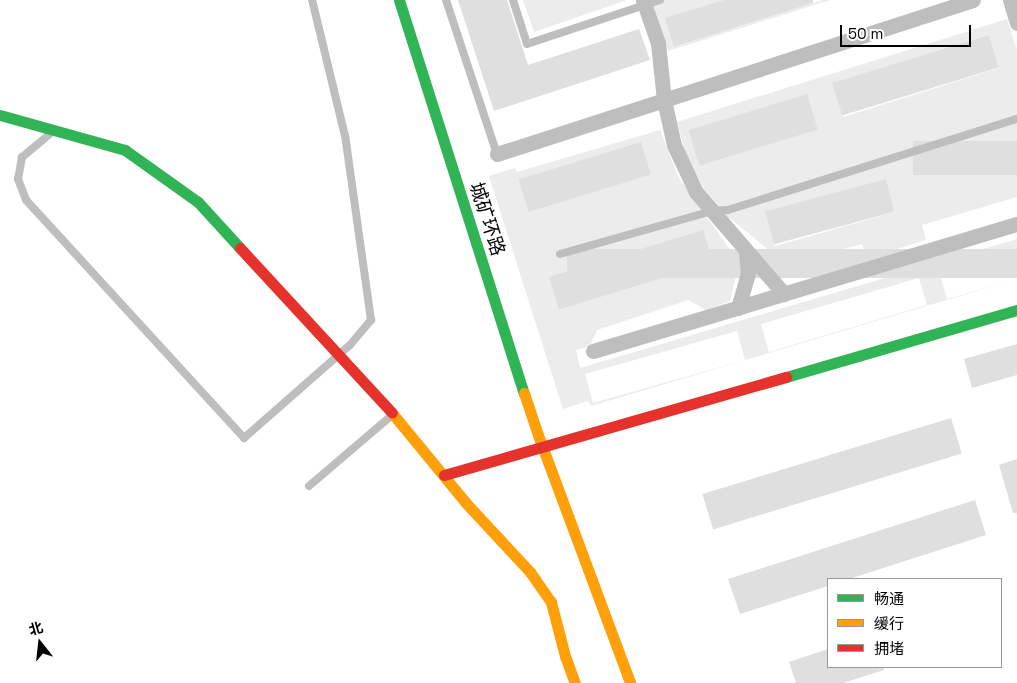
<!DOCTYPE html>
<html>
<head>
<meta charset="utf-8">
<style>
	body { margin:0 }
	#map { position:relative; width:1017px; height:683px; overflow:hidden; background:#fff; font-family:"Space Grotesk","Noto Sans SC",sans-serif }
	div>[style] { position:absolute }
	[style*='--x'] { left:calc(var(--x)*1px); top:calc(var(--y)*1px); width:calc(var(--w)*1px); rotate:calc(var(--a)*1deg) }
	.green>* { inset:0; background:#ececec }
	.building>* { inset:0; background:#dfdfdf; transform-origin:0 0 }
	.lane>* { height:8px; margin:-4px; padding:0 4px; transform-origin:4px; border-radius:4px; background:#bebebe }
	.street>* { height:15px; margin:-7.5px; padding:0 7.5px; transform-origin:7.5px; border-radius:7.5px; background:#bebebe }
	.fast>* { height:11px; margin:-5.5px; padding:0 5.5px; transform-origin:5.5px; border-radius:5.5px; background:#30b455 }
	.slow>* { height:11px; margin:-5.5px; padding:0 5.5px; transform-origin:5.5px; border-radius:5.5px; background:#ff9f0a }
	.jam>* { height:11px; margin:-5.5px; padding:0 5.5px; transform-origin:5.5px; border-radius:5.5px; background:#e5322d }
	span { translate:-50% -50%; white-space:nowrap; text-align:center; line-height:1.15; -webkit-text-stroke:4.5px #fff; paint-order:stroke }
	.street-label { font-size:19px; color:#000 }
	.legend { position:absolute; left:827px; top:578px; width:175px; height:90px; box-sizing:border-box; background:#fff; border:1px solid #999; margin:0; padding:6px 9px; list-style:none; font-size:15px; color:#000 }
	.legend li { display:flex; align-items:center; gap:10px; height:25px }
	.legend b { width:25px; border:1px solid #999 }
	.north { position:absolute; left:15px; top:618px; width:50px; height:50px; -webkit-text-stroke:4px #fff; paint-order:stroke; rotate:344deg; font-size:14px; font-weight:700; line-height:20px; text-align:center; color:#000 }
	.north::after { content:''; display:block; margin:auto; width:18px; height:22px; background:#000; clip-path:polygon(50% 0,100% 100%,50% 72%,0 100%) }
	.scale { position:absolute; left:840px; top:25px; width:131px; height:22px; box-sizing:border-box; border:2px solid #000; border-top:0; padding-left:6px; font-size:15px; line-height:18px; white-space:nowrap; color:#000; -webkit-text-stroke:4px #fff; paint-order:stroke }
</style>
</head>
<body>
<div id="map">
	<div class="green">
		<div style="clip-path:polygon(523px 0,627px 0,534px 32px)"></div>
		<div style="clip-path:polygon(652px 0,724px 0,675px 47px,823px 0,830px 0,668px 51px)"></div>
		<div style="clip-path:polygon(evenodd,1007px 19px,1017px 50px,1017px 141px,918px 170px,1017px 175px,1017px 197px,922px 225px,926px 240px,867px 258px,862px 244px,786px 264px,727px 216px,705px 190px,686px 155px,677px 122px,1007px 19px,989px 35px,999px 68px,843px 117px,833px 84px,989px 35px,1007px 19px,886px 179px,895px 212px,775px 246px,766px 213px,886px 179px)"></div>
		<div style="clip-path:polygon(evenodd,660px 130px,679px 178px,736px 258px,736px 276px,730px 301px,706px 310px,688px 300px,597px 330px,590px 346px,576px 350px,580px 368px,1017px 239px,1017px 249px,939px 272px,947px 299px,1017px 279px,591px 406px,588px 401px,563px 409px,489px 176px,515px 168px,517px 172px,660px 130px,919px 278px,927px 305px,769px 352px,761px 324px,919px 278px,660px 130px,737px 331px,745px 360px,593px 403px,585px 374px,737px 331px)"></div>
	</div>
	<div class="building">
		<div style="clip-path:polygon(458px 0,507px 0,528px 65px,639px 29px,650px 60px,494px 111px)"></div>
		<div style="clip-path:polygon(724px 0,813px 0,813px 3px,674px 47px,665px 18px)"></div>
		<div style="left:989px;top:35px;width:34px;height:164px;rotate:73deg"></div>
		<div style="left:807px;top:94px;width:37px;height:124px;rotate:73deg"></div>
		<div style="left:1017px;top:141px;width:34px;height:104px;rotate:90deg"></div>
		<div style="left:641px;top:142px;width:34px;height:128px;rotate:73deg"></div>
		<div style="left:886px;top:179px;width:34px;height:125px;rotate:75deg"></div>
		<div style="left:703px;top:230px;width:34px;height:161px;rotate:73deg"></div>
		<div style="left:1017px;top:249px;width:29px;height:450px;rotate:90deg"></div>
		<div style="clip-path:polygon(1017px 344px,1017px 375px,972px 388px,964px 359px)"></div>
		<div style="left:951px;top:418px;width:37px;height:260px;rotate:73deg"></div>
		<div style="clip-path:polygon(1017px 459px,1017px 513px,1013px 513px,999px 465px)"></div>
		<div style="clip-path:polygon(975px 500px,986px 535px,849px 579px,828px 579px,828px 586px,740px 614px,728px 579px)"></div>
		<div style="clip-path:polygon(828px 649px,828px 667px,884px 667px,884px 670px,843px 683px,796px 683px,789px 662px)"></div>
	</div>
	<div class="lane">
		<div style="--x:446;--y:0;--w:162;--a:71.7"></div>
		<div style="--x:513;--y:0;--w:46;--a:72.3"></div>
		<div style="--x:527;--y:44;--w:140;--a:-18.3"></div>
		<div style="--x:51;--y:133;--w:38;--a:140"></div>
		<div style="--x:22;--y:157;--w:22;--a:100"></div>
		<div style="--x:18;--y:179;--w:22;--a:69"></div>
		<div style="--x:26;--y:200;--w:323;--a:47.5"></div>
		<div style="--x:244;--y:438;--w:141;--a:-41.3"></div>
		<div style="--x:350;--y:345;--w:33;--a:-50"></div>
		<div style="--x:371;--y:320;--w:186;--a:-98"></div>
		<div style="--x:345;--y:136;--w:140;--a:-103.6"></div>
		<div style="--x:560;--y:254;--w:158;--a:-15.8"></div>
		<div style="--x:712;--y:211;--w:16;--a:-4"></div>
		<div style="--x:728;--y:210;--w:303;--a:-17.5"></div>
		<div style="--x:309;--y:486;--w:109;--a:-40.5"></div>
	</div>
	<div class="street">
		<div style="--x:643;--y:0;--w:46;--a:70.8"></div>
		<div style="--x:658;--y:43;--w:57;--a:84"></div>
		<div style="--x:664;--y:100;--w:46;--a:77.5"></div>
		<div style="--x:674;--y:145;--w:52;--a:64.9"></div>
		<div style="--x:696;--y:192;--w:135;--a:49.2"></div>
		<div style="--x:1010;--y:0;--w:24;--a:73"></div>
		<div style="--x:497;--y:154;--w:500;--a:-17.93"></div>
		<div style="--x:738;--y:308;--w:35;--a:-74"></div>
		<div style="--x:748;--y:274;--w:22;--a:-95"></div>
		<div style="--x:593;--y:351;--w:443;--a:-16.7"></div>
	</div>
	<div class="fast">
		<div style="--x:399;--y:0;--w:412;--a:72.4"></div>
		<div style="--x:0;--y:115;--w:130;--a:15.6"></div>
		<div style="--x:125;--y:150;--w:90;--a:35.5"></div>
		<div style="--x:198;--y:202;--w:62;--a:47.6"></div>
		<div style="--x:786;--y:377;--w:241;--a:-16.2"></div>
	</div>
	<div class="slow">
		<div style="--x:524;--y:393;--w:44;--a:71.6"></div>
		<div style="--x:538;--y:435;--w:265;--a:69.6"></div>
		<div style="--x:392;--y:413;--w:115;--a:50.6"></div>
		<div style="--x:465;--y:502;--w:96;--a:47.1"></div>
		<div style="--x:530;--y:572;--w:37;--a:55"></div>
		<div style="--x:551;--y:602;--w:56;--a:75.5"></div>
		<div style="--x:565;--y:656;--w:29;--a:70"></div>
	</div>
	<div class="jam">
		<div style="--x:240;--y:248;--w:224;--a:47.3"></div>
		<div style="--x:444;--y:475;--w:356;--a:-16"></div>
	</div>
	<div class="street-label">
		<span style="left:487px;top:219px;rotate:72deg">城矿环路</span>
	</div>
	<ul class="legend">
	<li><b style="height:6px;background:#30b455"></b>畅通</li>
	<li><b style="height:6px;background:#ff9f0a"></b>缓行</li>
	<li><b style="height:6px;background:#e5322d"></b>拥堵</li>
	</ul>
	<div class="north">北</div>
	<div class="scale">50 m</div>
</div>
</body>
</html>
